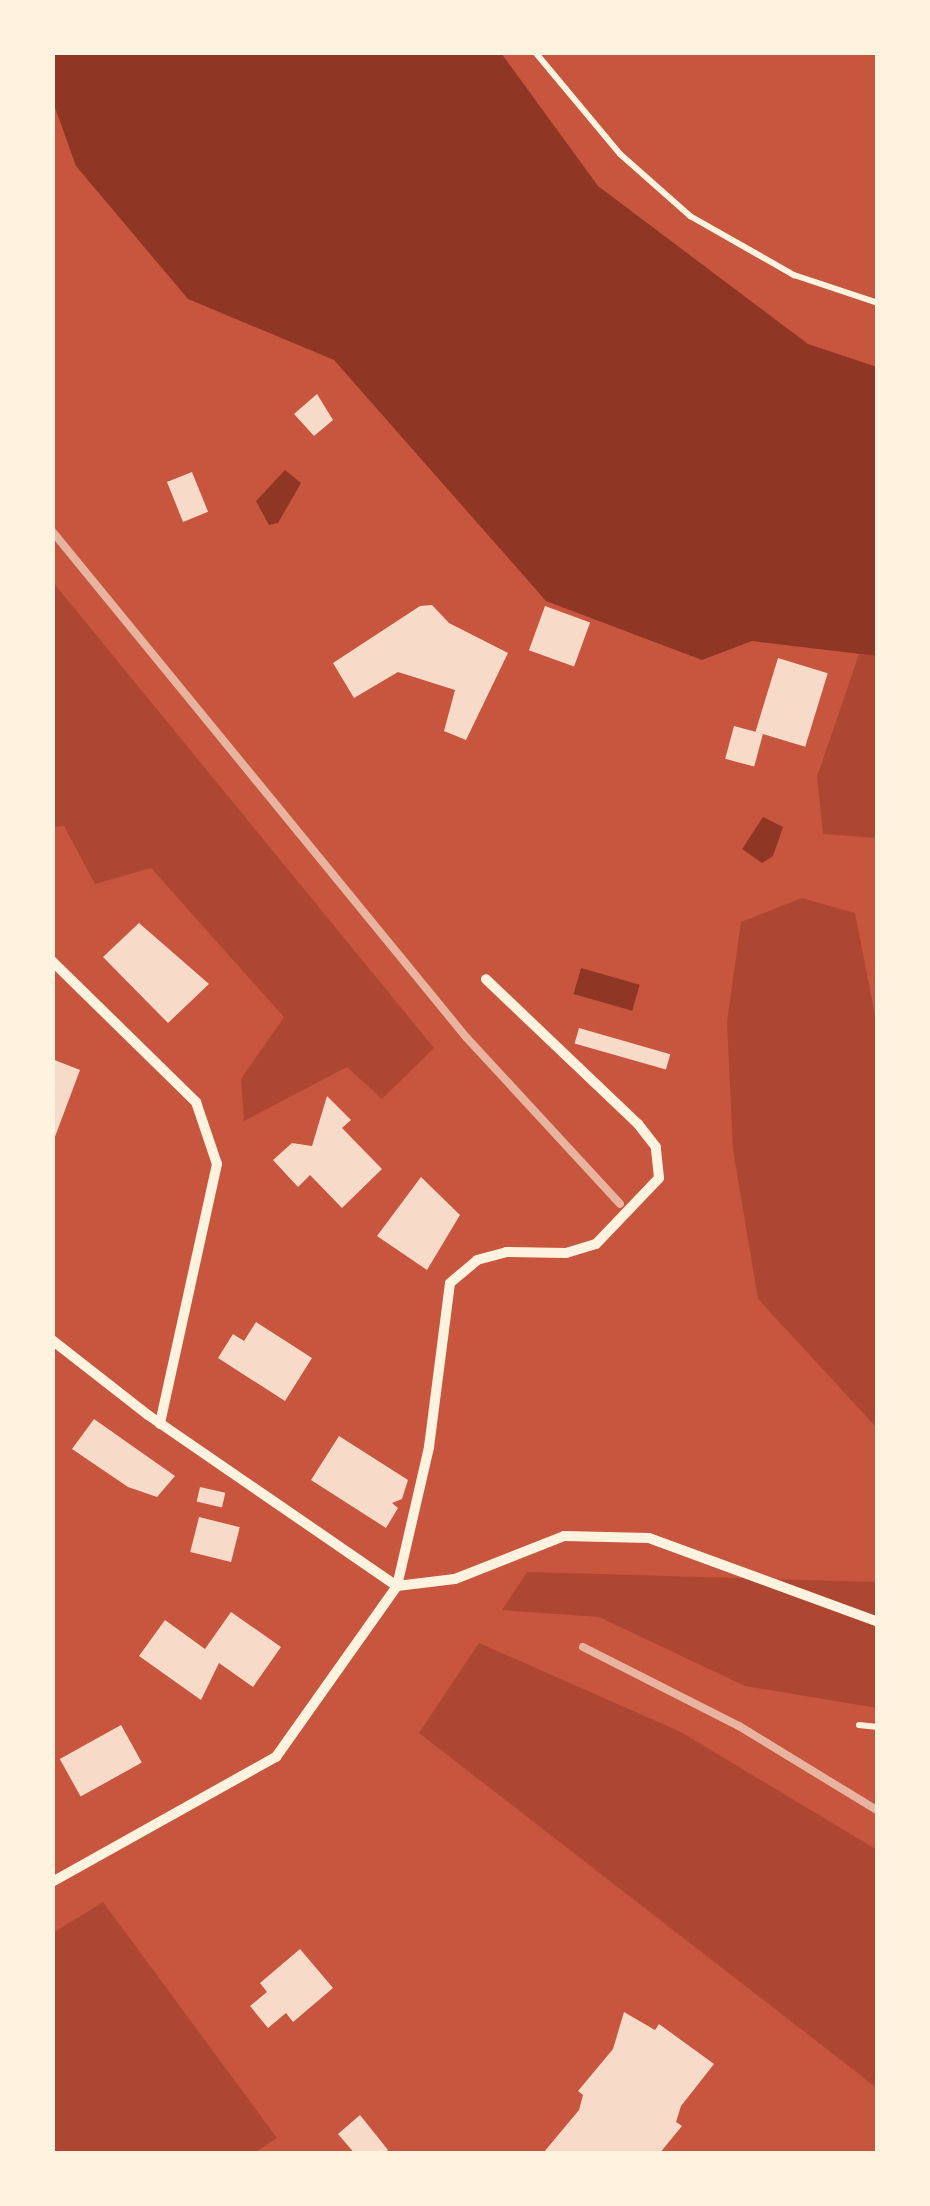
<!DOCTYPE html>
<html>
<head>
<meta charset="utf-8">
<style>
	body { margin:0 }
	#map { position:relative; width:930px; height:2206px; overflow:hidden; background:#c8553d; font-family:Helvetica,sans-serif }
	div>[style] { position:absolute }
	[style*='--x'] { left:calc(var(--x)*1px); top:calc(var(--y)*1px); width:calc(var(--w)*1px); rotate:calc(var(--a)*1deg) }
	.green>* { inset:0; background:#ae4732 }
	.water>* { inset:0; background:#8f3625; transform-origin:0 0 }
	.building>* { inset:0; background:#f7dbc8; transform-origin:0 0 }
	.path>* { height:6px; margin:-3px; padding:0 3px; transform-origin:3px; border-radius:3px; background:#fff3e0 }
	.minor>* { height:10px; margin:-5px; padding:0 5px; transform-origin:5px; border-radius:5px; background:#fff3e0 }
	.rail>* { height:8px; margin:-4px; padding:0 4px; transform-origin:4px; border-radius:4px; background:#e9b49f }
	span { translate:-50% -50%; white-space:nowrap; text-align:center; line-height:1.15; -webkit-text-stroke:8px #fff3e0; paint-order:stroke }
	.frame { position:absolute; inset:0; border:55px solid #fff3e0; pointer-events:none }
</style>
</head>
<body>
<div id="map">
	<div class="green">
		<div style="clip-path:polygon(52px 581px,434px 1048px,382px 1099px,347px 1067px,244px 1121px,241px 1079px,284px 1017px,151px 868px,95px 884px,64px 826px,53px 827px)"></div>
		<div style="clip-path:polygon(859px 654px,877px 656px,877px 838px,823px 834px,817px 777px)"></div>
		<div style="clip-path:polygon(802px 898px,855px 913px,877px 1025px,875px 1426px,758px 1299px,733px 1150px,727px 1022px,741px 922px)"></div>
		<div style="clip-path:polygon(527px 1572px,877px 1582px,877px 1708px,745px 1686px,599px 1617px,502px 1610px)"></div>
		<div style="clip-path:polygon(479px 1643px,681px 1732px,877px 1850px,877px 2088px,419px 1733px)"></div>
		<div style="clip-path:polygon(103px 1902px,277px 2138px,254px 2153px,53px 2153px,53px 1933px)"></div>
	</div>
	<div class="water">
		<div style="clip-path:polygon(53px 52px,501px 53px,598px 186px,808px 344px,877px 367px,877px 656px,752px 641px,702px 660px,546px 601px,334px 360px,188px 299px,76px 166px,53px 102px)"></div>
		<div style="clip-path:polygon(285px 470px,301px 483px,278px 523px,269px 525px,256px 501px)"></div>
		<div style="clip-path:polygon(763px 817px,783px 827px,773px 856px,762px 863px,742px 849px)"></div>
		<div style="left:581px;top:968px;width:61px;height:27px;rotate:16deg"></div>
	</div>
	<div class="building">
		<div style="clip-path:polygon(317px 394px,333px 420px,314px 436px,294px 414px)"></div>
		<div style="left:192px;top:472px;width:43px;height:27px;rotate:68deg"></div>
		<div style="clip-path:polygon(432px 605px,449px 623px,508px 653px,466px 740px,444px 731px,455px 690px,398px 672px,354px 698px,333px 663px,420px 606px)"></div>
		<div style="left:545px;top:606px;width:48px;height:47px;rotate:20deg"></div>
		<div style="left:778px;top:658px;width:52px;height:77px;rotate:17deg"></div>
		<div style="left:734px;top:726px;width:30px;height:34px;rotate:15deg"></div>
		<div style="clip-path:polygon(139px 923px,209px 984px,168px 1023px,103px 957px)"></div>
		<div style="left:579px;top:1028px;width:95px;height:16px;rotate:16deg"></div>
		<div style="clip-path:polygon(52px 1059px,80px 1070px,53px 1142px,52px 1142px)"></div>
		<div style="clip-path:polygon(327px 1096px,351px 1120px,342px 1128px,382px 1169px,342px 1208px,310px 1175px,298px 1187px,273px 1160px,292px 1143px,312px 1146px)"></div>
		<div style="clip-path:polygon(421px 1177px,460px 1215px,427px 1270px,377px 1236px)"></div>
		<div style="clip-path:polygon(256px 1322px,312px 1358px,285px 1401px,218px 1358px,233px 1334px,244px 1341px)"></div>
		<div style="clip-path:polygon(94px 1419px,175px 1476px,157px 1497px,128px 1487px,72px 1449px)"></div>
		<div style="clip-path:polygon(339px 1436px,408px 1480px,402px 1499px,392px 1503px,398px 1508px,386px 1528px,311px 1480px)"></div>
		<div style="left:200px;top:1487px;width:26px;height:15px;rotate:13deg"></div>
		<div style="left:199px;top:1517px;width:42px;height:36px;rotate:14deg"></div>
		<div style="clip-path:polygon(231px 1612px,281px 1647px,253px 1687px,219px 1663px,201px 1700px,139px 1656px,165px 1620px,205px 1649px)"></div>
		<div style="left:121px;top:1725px;width:43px;height:70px;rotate:61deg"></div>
		<div style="clip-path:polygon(300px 1949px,333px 1988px,293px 2022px,286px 2013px,268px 2028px,250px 2006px,267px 1992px,260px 1983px)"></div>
		<div style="clip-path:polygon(624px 2012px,655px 2030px,659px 2024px,714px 2064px,681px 2106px,676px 2122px,682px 2126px,659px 2154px,544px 2152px,579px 2110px,583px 2095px,578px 2091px,613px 2049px)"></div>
		<div style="clip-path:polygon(360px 2115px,388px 2150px,384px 2154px,355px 2154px,338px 2134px)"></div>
	</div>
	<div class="path">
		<div style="--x:535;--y:52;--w:133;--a:50.2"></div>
		<div style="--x:620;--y:154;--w:94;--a:41.5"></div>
		<div style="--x:690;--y:216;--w:120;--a:29.6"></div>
		<div style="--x:794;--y:275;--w:89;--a:18.4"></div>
		<div style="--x:859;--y:1725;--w:19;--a:6"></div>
	</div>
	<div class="minor">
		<div style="--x:52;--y:961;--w:202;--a:44.4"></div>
		<div style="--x:196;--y:1102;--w:65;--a:71.3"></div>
		<div style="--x:217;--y:1164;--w:266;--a:102.4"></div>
		<div style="--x:52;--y:1340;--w:122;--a:38"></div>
		<div style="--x:148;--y:1415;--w:302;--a:34.5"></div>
		<div style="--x:397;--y:1586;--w:58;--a:-6.9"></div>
		<div style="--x:455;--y:1579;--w:117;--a:-21.5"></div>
		<div style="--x:564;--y:1536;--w:85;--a:1.3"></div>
		<div style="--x:649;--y:1538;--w:244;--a:20.1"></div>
		<div style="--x:52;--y:1882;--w:257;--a:-29.2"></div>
		<div style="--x:276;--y:1757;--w:209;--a:-54.7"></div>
		<div style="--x:397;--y:1586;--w:143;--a:-77"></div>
		<div style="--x:429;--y:1447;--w:165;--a:-82.7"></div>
		<div style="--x:450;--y:1283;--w:35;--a:-40"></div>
		<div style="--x:477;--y:1260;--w:30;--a:-15"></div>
		<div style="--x:506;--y:1252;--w:60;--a:1"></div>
		<div style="--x:566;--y:1253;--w:31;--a:-17"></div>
		<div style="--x:596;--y:1244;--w:91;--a:-46.3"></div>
		<div style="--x:659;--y:1178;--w:31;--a:-96"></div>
		<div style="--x:656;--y:1147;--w:29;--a:-128"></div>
		<div style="--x:638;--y:1124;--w:210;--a:-136.4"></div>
	</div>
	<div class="rail">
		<div style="--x:52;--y:531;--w:654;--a:50.71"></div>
		<div style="--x:466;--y:1037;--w:227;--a:47.3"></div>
		<div style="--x:583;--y:1647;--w:175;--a:26.9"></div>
		<div style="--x:739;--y:1726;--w:163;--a:31.4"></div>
	</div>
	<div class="frame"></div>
</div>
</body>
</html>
